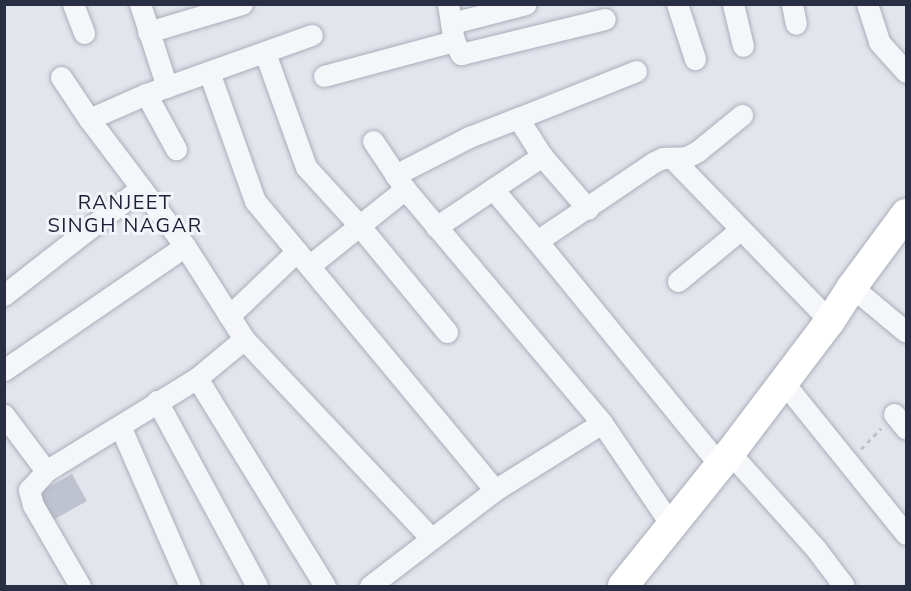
<!DOCTYPE html>
<html>
<head>
<meta charset="utf-8">
<style>
	body { margin:0 }
	#map { position:relative; width:911px; height:591px; overflow:hidden; background:#e2e5ec; font-family:"Nunito Sans",sans-serif }
	div>[style] { position:absolute }
	[style*='--x'] { left:calc(var(--x)*1px); top:calc(var(--y)*1px); width:calc(var(--w)*1px); rotate:calc(var(--a)*1deg) }
	.building>* { inset:0; background:#bfc3cf; transform-origin:0 0 }
	.path>* { height:3px; margin-top:-1.5px; transform-origin:0; background:repeating-linear-gradient(90deg,#c0c2ca 0 4.5px,transparent 0 9px) }
	.roads { filter:drop-shadow(0 0 2px #aaaeba) drop-shadow(0 0 2px #aaaeba) }
	.street>* { height:21px; margin:-10.5px; padding:0 10.5px; transform-origin:10.5px; border-radius:10.5px; background:#f5f6f9 }
	.secondary>* { height:30px; margin:-15px; padding:0 15px; transform-origin:15px; border-radius:15px; background:#fff }
	span { translate:-50% -50%; white-space:nowrap; text-align:center; line-height:1.15; -webkit-text-stroke:6px #f2f4f9; paint-order:stroke }
	.neighbourhood-label { font-size:20px; color:#1a2136; letter-spacing:1.5px }
	.frame { position:absolute; inset:0; border:6px solid #282f45; pointer-events:none }
</style>
</head>
<body>
<div id="map">
	<div class="building">
		<div style="left:72px;top:474px;width:31px;height:45px;rotate:61deg"></div>
	</div>
	<div class="path">
		<div style="--x:861;--y:449;--w:29;--a:-46"></div>
	</div>
	<div class="roads">
		<div class="street">
			<div style="--x:73;--y:4;--w:31;--a:69"></div>
			<div style="--x:140;--y:4;--w:87;--a:72"></div>
			<div style="--x:448;--y:4;--w:37;--a:81"></div>
			<div style="--x:454;--y:41;--w:15;--a:62"></div>
			<div style="--x:461;--y:54;--w:148;--a:-13.7"></div>
			<div style="--x:677;--y:4;--w:58;--a:71.9"></div>
			<div style="--x:733;--y:4;--w:43;--a:76.6"></div>
			<div style="--x:792;--y:4;--w:20;--a:79"></div>
			<div style="--x:867;--y:4;--w:40;--a:72"></div>
			<div style="--x:879;--y:42;--w:40;--a:48"></div>
			<div style="--x:452;--y:23;--w:76;--a:-14.4"></div>
			<div style="--x:148;--y:32;--w:98;--a:-16.6"></div>
			<div style="--x:265;--y:53;--w:121;--a:70.2"></div>
			<div style="--x:306;--y:167;--w:77;--a:47.6"></div>
			<div style="--x:358;--y:224;--w:140;--a:50.5"></div>
			<div style="--x:209;--y:72;--w:137;--a:70.4"></div>
			<div style="--x:255;--y:201;--w:376;--a:50.3"></div>
			<div style="--x:324;--y:76;--w:135;--a:-15.1"></div>
			<div style="--x:61;--y:77;--w:50;--a:56.3"></div>
			<div style="--x:89;--y:119;--w:159;--a:52.9"></div>
			<div style="--x:185;--y:246;--w:110;--a:57.6"></div>
			<div style="--x:244;--y:339;--w:273;--a:46.8"></div>
			<div style="--x:146;--y:94;--w:63;--a:61.4"></div>
			<div style="--x:518;--y:118;--w:127;--a:-21.7"></div>
			<div style="--x:89;--y:119;--w:62;--a:-23.7"></div>
			<div style="--x:146;--y:94;--w:176;--a:-19.6"></div>
			<div style="--x:373;--y:141;--w:58;--a:56.3"></div>
			<div style="--x:405;--y:189;--w:306;--a:49.9"></div>
			<div style="--x:602;--y:423;--w:125;--a:55.8"></div>
			<div style="--x:672;--y:158;--w:227;--a:45.9"></div>
			<div style="--x:395;--y:175;--w:83;--a:-27.2"></div>
			<div style="--x:469;--y:137;--w:53;--a:-21.2"></div>
			<div style="--x:518;--y:118;--w:45;--a:57.7"></div>
			<div style="--x:542;--y:156;--w:70;--a:49"></div>
			<div style="--x:493;--y:189;--w:68;--a:49.8"></div>
			<div style="--x:436;--y:227;--w:128;--a:-33.8"></div>
			<div style="--x:309;--y:266;--w:123;--a:-38.7"></div>
			<div style="--x:678;--y:281;--w:80;--a:-39.4"></div>
			<div style="--x:852;--y:287;--w:70;--a:39.8"></div>
			<div style="--x:4;--y:295;--w:174;--a:-38"></div>
			<div style="--x:229;--y:316;--w:94;--a:-43.7"></div>
			<div style="--x:4;--y:370;--w:219;--a:-34.4"></div>
			<div style="--x:197;--y:378;--w:244;--a:58.4"></div>
			<div style="--x:784;--y:383;--w:194;--a:51.1"></div>
			<div style="--x:157;--y:401;--w:210;--a:61.6"></div>
			<div style="--x:894;--y:414;--w:19;--a:51"></div>
			<div style="--x:4;--y:415;--w:70;--a:53.1"></div>
			<div style="--x:120;--y:426;--w:175;--a:66.4"></div>
			<div style="--x:730;--y:453;--w:129;--a:48.1"></div>
			<div style="--x:816;--y:549;--w:46;--a:52.9"></div>
			<div style="--x:719;--y:464;--w:288;--a:-129.2"></div>
			<div style="--x:537;--y:241;--w:141;--a:-34"></div>
			<div style="--x:654;--y:162;--w:10;--a:-24"></div>
			<div style="--x:663;--y:158;--w:24;--a:-2"></div>
			<div style="--x:687;--y:157;--w:13;--a:-29"></div>
			<div style="--x:698;--y:151;--w:57;--a:-39.3"></div>
			<div style="--x:80;--y:586;--w:94;--a:-120.1"></div>
			<div style="--x:33;--y:505;--w:16;--a:-105"></div>
			<div style="--x:29;--y:490;--w:25;--a:-48"></div>
			<div style="--x:46;--y:471;--w:177;--a:-31.6"></div>
			<div style="--x:197;--y:378;--w:61;--a:-39.7"></div>
			<div style="--x:370;--y:586;--w:158;--a:-37.5"></div>
			<div style="--x:495;--y:490;--w:126;--a:-32.1"></div>
		</div>
		<div class="secondary">
			<div style="--x:623;--y:586;--w:171;--a:-51.2"></div>
			<div style="--x:730;--y:453;--w:166;--a:-52.9"></div>
			<div style="--x:830;--y:321;--w:40;--a:-57.1"></div>
			<div style="--x:852;--y:287;--w:91;--a:-53.5"></div>
		</div>
	</div>
	<div class="neighbourhood-label">
		<span style="left:125px;top:214px">RANJEET<br>SINGH NAGAR</span>
	</div>
	<div class="frame"></div>
</div>
</body>
</html>
